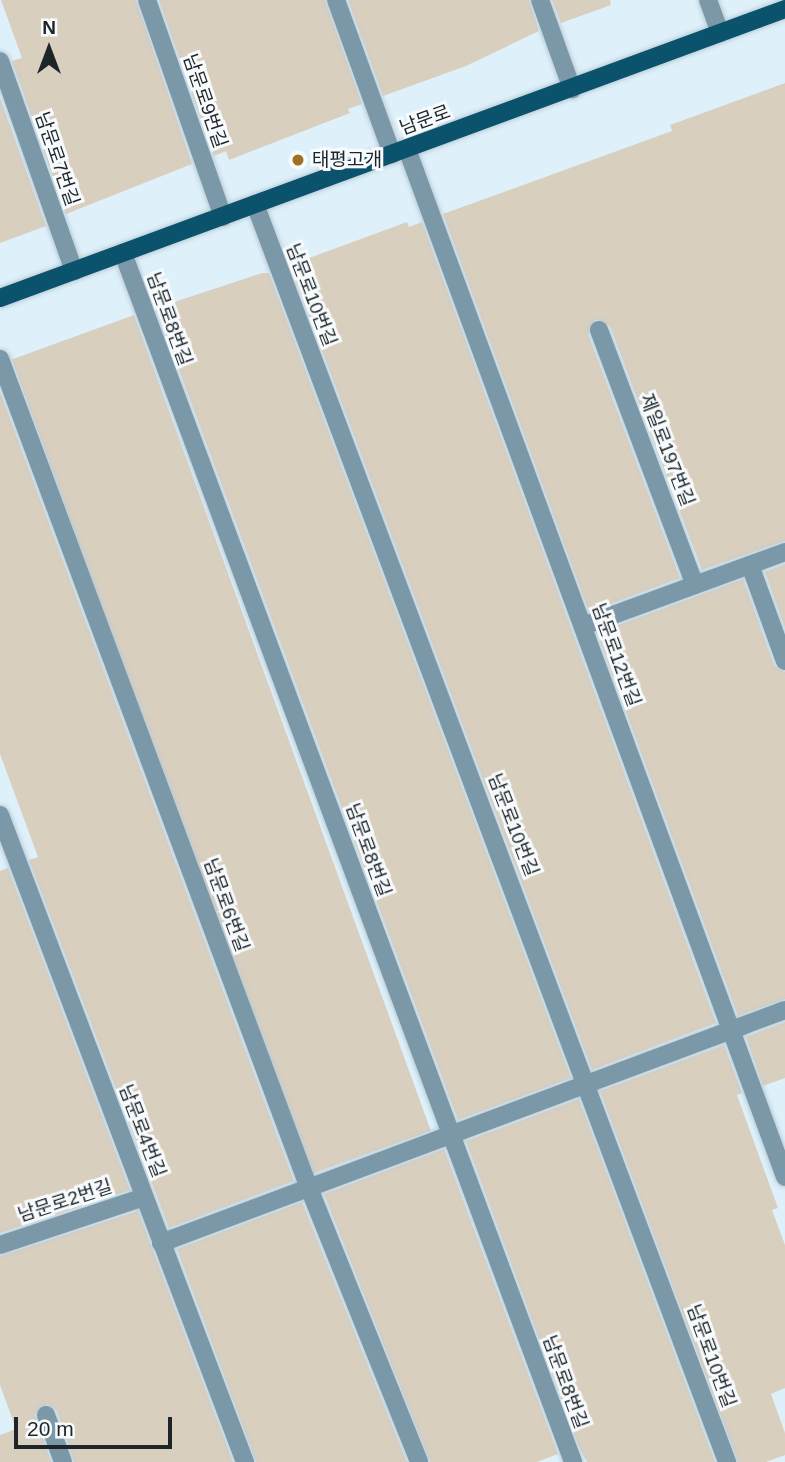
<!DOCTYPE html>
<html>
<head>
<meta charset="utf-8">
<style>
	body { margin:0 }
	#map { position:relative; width:785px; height:1462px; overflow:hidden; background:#def1fb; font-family:Arial,"Noto Sans KR",sans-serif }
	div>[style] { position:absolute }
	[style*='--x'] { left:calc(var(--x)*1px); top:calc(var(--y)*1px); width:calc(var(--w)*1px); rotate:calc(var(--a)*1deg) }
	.building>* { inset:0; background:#d9cfbf; transform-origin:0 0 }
	.roads { filter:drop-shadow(0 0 2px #bbccd5) drop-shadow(0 0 2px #bbccd5) }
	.minor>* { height:18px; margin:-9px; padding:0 9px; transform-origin:9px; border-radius:9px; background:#7a98a8 }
	.major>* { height:18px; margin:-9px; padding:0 9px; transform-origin:9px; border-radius:9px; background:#0b526c }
	.dots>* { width:19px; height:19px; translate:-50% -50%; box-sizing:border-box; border:4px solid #f8fbfd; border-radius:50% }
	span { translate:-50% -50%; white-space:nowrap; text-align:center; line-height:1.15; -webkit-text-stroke:6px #f8fbfd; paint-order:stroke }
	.street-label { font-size:19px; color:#1e2529 }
	.poi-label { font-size:19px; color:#1e2529 }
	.left { translate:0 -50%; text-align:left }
	.north { position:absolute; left:14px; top:14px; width:70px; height:70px; -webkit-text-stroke:5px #f8fbfd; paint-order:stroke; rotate:0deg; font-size:19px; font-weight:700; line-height:28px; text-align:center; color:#1e2529 }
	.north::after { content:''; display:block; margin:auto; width:24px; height:32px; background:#1e2529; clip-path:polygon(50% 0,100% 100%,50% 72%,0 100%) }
	.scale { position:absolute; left:14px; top:1417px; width:158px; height:32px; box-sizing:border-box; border:4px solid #1e2529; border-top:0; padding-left:9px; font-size:21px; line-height:24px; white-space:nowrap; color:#1e2529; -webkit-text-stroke:5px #f8fbfd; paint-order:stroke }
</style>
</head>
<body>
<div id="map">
	<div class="building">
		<div style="clip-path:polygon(1px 0,136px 0,192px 164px,66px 214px,12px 61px,22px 58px)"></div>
		<div style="clip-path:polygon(159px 0,325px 0,362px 104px,348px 109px,350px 113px,229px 160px,226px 151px,214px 156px)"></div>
		<div style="clip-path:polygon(348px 0,529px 0,539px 31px,466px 66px,383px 96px)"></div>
		<div style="clip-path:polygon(552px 0,610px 0,611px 5px,561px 23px)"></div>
		<div style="clip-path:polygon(785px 83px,785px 541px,702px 570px,610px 326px,596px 319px,588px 334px,680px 578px,589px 612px,443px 214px,672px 131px,670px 125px)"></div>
		<div style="clip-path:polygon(0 98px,46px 226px,0 243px)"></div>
		<div style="clip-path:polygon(407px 222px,409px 227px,422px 222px,716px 1023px,592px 1070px,290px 265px)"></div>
		<div style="clip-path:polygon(262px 273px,269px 273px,571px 1078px,458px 1120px,156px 308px)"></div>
		<div style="left:134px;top:315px;width:868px;height:130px;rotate:70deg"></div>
		<div style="clip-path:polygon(0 392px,294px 1181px,169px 1228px,29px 860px,38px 857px,0 754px)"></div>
		<div style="clip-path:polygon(785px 564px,785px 628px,765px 572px)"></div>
		<div style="clip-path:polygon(743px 579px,774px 665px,785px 672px,785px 999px,738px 1016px,597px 633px)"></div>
		<div style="clip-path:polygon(8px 868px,130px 1190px,0 1233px,0 871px)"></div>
		<div style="clip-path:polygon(785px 1022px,785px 1078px,763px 1086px,746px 1037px)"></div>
		<div style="clip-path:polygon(724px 1045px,742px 1093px,737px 1095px,778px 1208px,772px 1210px,785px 1245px,785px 1388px,771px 1394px,785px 1433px,785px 1455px,766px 1462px,738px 1462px,600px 1091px)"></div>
		<div style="clip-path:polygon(579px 1099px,715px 1462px,587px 1462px,579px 1447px,466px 1141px)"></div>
		<div style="clip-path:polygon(444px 1149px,558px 1454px,537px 1462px,430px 1462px,324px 1194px)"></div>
		<div style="clip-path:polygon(302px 1202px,407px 1462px,256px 1462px,177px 1249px)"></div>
		<div style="clip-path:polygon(138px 1211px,233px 1462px,74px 1462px,57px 1411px,47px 1404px,35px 1414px,51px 1462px,0 1462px,0 1435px,16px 1429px,0 1385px,0 1256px)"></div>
	</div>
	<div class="roads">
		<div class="minor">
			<div style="--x:147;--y:0;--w:230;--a:70.7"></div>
			<div style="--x:336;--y:0;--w:164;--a:70"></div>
			<div style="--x:540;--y:0;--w:95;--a:70.2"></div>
			<div style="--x:708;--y:0;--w:35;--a:70"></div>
			<div style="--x:0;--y:61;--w:223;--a:70.6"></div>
			<div style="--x:407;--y:149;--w:1095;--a:69.81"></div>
			<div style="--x:255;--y:204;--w:1344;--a:69.43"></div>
			<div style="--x:123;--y:253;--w:1290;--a:69.58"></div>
			<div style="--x:599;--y:330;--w:272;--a:69.4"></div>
			<div style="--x:0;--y:359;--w:885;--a:69.56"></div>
			<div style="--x:309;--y:1188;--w:295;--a:68.1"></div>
			<div style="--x:750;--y:565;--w:102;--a:70"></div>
			<div style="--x:583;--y:626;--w:215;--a:-20.1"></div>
			<div style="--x:0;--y:815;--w:692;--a:69.26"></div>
			<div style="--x:161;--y:1243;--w:666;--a:-20.48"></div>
			<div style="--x:0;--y:1245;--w:152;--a:-18.4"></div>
			<div style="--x:46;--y:1415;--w:50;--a:70.1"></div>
		</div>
		<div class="major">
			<div style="--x:0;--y:298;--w:837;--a:-20.21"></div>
		</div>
	</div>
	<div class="dots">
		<div style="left:298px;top:160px;background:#9d7221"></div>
	</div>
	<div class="street-label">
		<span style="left:205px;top:101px;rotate:71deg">남문로9번길</span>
		<span style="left:425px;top:120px;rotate:-20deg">남문로</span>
		<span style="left:57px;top:159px;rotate:71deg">남문로7번길</span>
		<span style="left:311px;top:295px;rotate:69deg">남문로10번길</span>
		<span style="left:169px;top:319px;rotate:70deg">남문로8번길</span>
		<span style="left:667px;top:450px;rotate:69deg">제일로197번길</span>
		<span style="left:616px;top:655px;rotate:70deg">남문로12번길</span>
		<span style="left:513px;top:825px;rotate:69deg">남문로10번길</span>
		<span style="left:368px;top:850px;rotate:70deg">남문로8번길</span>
		<span style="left:226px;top:905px;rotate:70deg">남문로6번길</span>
		<span style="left:142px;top:1131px;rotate:69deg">남문로4번길</span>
		<span style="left:65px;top:1201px;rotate:-18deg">남문로2번길</span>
		<span style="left:711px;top:1356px;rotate:70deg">남문로10번길</span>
		<span style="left:565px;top:1382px;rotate:70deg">남문로8번길</span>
	</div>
	<div class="poi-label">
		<span class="left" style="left:312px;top:160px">태평고개</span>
	</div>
	<div class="north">N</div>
	<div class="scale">20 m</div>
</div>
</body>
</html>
